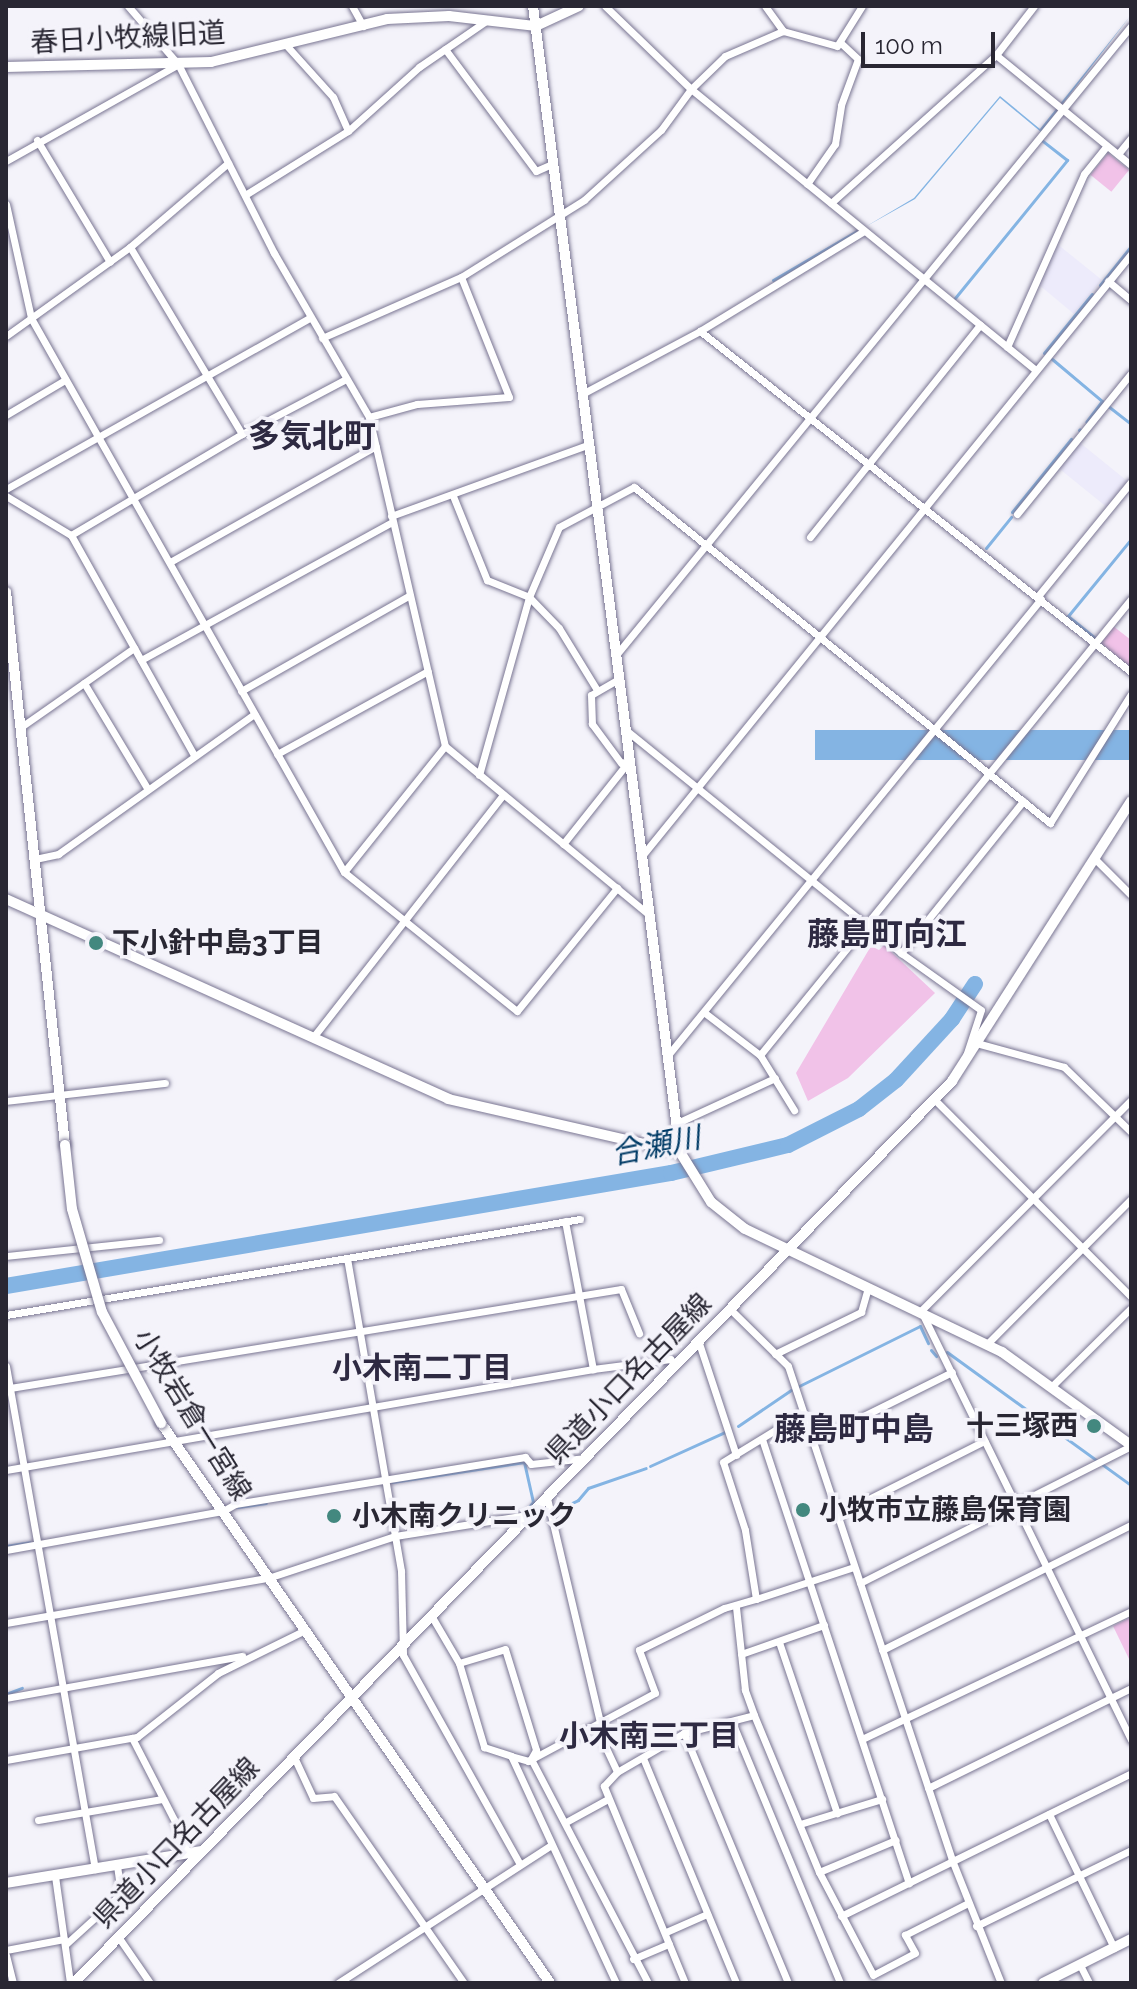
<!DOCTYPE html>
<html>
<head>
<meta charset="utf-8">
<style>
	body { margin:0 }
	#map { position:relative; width:1137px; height:1989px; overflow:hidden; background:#f4f3fa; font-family:Raleway,"Noto Sans JP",sans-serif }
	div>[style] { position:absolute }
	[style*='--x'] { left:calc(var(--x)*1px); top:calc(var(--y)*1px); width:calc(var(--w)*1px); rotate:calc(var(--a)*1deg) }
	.built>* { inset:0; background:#edebfb; transform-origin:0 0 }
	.green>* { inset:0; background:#f1c2e8; transform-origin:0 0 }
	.water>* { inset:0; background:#84b4e3; transform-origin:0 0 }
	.stream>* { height:3px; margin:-1.5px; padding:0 1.5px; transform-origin:1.5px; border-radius:1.5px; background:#84b4e3 }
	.river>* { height:16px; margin:-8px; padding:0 8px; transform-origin:8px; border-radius:8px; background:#84b4e3 }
	.roads { filter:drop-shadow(0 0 2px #797592) drop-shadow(0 0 2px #797592) }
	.street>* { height:7px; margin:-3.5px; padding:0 3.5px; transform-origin:3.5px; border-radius:3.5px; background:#fff }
	.secondary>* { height:10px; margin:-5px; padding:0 5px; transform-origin:5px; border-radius:5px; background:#fff }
	.bridges { filter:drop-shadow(0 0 2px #797592) drop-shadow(0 0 2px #797592) }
	.secondary-bridge>* { height:10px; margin:-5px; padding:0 5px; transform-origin:5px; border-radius:5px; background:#fff }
	.dots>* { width:22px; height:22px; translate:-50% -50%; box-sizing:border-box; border:4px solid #f4f3fa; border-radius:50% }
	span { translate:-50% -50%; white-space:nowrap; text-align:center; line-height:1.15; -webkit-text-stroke:7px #f4f3fa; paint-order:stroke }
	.street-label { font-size:28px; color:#292733 }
	.poi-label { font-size:28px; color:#292733; font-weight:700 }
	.left { translate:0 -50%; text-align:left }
	.right { translate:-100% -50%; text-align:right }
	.water-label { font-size:30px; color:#013b66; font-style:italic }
	.neighbourhood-label { font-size:30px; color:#2e2a42; font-weight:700 }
	.quarter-label { font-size:32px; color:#2e2a42; font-weight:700 }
	.frame { position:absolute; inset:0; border:8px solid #292733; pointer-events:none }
	.scale { position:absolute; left:861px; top:32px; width:134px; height:36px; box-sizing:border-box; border:4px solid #292733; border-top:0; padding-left:10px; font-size:24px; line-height:28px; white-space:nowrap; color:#292733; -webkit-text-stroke:6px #f4f3fa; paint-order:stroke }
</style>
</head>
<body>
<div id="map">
	<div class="built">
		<div style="clip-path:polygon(1056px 243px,1102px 280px,1074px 314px,1038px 284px)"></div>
		<div style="left:1079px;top:442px;width:62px;height:33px;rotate:39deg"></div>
	</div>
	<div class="green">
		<div style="left:1108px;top:153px;width:27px;height:28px;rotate:39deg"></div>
		<div style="clip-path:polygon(1113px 626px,1131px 640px,1131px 668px,1101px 643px)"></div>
		<div style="clip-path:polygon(884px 945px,935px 993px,848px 1078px,808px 1101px,796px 1073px,871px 946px,879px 950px)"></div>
		<div style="clip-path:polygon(1131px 1617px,1131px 1663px,1113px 1626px)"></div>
	</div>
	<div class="water">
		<div style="clip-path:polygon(1131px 15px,1041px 132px,1000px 98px,915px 199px,865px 227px,914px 198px,1000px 96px,1040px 129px)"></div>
		<div style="left:1131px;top:730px;width:30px;height:316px;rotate:90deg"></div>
	</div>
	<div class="stream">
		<div style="--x:773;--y:280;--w:97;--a:-30.3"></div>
		<div style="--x:1100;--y:285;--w:50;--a:-51.5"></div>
		<div style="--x:955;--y:298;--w:178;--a:-50.9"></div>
		<div style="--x:1067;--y:160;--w:31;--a:-142"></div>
		<div style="--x:1044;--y:353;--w:76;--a:-50.9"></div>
		<div style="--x:1052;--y:359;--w:65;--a:40"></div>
		<div style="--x:1102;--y:401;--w:26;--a:127"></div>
		<div style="--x:1108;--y:406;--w:29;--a:38"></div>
		<div style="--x:1079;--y:430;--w:1;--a:-45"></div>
		<div style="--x:1012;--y:512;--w:94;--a:-51.1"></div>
		<div style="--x:986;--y:548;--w:40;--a:-51"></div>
		<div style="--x:1095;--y:638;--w:35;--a:-141"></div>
		<div style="--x:1068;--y:616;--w:99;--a:-50.7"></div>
		<div style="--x:931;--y:1350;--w:8;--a:50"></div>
		<div style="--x:947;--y:1352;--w:227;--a:35.9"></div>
		<div style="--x:799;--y:1386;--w:135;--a:-26.4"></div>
		<div style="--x:920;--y:1326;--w:19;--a:65"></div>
		<div style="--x:738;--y:1426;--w:64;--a:-34.2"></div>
		<div style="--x:650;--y:1466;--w:82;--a:-24.4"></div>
		<div style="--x:392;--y:1482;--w:134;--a:-8.6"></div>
		<div style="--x:524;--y:1462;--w:41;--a:77.3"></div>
		<div style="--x:533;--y:1502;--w:8;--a:130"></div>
		<div style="--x:238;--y:1507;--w:28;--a:-8"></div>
		<div style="--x:559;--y:1509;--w:21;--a:-25"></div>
		<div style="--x:578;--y:1500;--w:16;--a:-50"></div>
		<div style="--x:588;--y:1488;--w:61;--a:-19"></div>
		<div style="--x:6;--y:1546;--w:24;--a:-9"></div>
		<div style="--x:6;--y:1694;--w:17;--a:-21"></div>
	</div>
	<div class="river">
		<div style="--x:6;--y:1286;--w:675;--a:-9.64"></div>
		<div style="--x:671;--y:1173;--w:120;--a:-13.5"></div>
		<div style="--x:788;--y:1145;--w:80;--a:-26.9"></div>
		<div style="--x:859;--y:1109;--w:47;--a:-38.1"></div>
		<div style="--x:896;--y:1080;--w:83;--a:-47.4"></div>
		<div style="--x:952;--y:1019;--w:42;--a:-56.7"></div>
	</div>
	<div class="roads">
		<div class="street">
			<div style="--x:128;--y:6;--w:77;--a:49.2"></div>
			<div style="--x:178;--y:64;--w:212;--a:63.1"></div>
			<div style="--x:274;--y:253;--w:190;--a:59.9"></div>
			<div style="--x:369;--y:417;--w:338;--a:77"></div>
			<div style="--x:445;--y:746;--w:265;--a:39.6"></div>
			<div style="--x:352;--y:6;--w:23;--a:61"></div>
			<div style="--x:605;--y:6;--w:120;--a:44"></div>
			<div style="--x:691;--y:89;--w:445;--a:39.2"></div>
			<div style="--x:765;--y:6;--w:31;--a:54"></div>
			<div style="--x:287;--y:46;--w:69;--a:48"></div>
			<div style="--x:333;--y:97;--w:37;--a:66"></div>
			<div style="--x:445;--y:49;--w:152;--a:53.3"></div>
			<div style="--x:536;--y:171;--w:17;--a:-24"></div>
			<div style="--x:996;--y:55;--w:174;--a:39.2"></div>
			<div style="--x:37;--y:140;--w:142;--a:59.1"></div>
			<div style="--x:1118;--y:154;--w:21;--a:-51"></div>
			<div style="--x:6;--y:161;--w:194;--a:-29.3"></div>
			<div style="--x:807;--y:184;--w:49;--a:-55"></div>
			<div style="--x:835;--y:144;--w:39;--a:-81"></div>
			<div style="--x:841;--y:105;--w:49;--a:-69.7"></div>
			<div style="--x:858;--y:59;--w:22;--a:-137"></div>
			<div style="--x:245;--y:195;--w:121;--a:-31.9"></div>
			<div style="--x:348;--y:131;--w:96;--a:-42"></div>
			<div style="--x:419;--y:67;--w:81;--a:-34.5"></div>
			<div style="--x:831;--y:203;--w:222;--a:-41.9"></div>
			<div style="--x:996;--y:55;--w:62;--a:-52.2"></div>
			<div style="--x:6;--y:204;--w:117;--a:77.6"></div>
			<div style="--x:31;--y:318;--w:636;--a:60.53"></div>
			<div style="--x:344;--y:872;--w:222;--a:38.8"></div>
			<div style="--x:517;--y:1011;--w:159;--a:-50.9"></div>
			<div style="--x:130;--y:247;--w:218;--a:59.1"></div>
			<div style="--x:1108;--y:281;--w:30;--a:40"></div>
			<div style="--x:700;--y:331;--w:550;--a:38.35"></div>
			<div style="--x:6;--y:336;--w:153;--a:-35.7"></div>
			<div style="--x:130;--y:247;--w:129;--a:-40.6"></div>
			<div style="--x:322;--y:338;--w:152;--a:-23.7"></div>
			<div style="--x:461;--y:277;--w:145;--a:-32"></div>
			<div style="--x:584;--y:200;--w:104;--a:-42.3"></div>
			<div style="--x:661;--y:130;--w:51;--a:-53.8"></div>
			<div style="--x:691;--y:89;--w:47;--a:-44.1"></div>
			<div style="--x:725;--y:56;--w:63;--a:-23.3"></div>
			<div style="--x:783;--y:31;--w:56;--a:15.5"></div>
			<div style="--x:837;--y:46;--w:47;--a:-58"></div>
			<div style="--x:1007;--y:347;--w:189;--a:-66"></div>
			<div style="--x:1084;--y:174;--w:36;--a:-51"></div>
			<div style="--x:582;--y:394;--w:134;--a:-28.1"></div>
			<div style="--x:700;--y:331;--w:192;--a:-31.4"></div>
			<div style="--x:6;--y:415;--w:69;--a:-30.7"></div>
			<div style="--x:369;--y:417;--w:50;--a:-15.2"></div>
			<div style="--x:417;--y:404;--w:92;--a:-4.4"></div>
			<div style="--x:509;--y:397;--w:129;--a:-111.8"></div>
			<div style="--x:6;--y:489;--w:348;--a:-29.4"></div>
			<div style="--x:6;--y:496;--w:76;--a:31"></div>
			<div style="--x:71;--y:535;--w:252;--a:60.8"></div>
			<div style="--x:453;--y:496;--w:91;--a:68"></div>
			<div style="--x:487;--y:580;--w:45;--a:22"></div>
			<div style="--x:529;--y:597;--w:43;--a:45.9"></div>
			<div style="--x:559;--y:628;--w:73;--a:58.5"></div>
			<div style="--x:1017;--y:514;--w:181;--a:-51"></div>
			<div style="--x:391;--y:516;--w:208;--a:-19.9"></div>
			<div style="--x:71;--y:535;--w:199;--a:-30.6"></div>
			<div style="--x:242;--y:434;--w:118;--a:-27.9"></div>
			<div style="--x:810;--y:537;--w:272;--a:-51.3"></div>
			<div style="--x:170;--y:562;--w:236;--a:-29.4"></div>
			<div style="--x:1038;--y:596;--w:147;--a:-50.8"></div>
			<div style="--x:616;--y:655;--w:813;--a:-50.69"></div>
			<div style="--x:141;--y:660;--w:286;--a:-28.8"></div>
			<div style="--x:84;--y:683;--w:122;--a:59"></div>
			<div style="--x:241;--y:691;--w:194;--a:-29.6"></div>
			<div style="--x:21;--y:727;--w:138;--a:-35"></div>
			<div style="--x:627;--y:731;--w:353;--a:39"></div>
			<div style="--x:901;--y:953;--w:98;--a:35.5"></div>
			<div style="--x:981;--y:1010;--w:55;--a:108.1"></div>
			<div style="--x:277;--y:754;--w:172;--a:-28.8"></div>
			<div style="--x:479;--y:775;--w:185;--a:-74.3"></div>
			<div style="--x:529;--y:597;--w:76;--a:-66.8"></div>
			<div style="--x:559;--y:527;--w:85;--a:-28.1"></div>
			<div style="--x:634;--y:487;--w:535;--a:38.93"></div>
			<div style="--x:1050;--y:823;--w:152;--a:-57.9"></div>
			<div style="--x:563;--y:844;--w:106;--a:-51.5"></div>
			<div style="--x:629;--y:761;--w:8;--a:166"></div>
			<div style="--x:621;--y:763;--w:49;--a:-126.6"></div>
			<div style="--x:592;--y:724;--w:29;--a:-92"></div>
			<div style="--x:591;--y:695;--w:32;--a:-30"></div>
			<div style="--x:641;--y:857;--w:777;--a:-50.9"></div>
			<div style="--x:1094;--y:858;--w:52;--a:45"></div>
			<div style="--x:35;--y:859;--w:24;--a:-12"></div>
			<div style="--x:58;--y:854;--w:241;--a:-35.5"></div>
			<div style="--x:344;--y:872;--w:161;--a:-51.3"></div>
			<div style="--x:901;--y:953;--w:195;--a:-51.2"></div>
			<div style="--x:705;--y:1013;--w:69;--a:37.4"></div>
			<div style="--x:760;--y:1055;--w:65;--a:58.3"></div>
			<div style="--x:314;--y:1036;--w:306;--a:-51.9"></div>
			<div style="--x:980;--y:1044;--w:87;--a:15.3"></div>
			<div style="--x:1064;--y:1067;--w:93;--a:44.1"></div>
			<div style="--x:668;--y:1055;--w:589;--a:-50.72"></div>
			<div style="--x:760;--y:1055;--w:588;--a:-50.87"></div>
			<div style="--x:934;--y:1099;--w:279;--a:45.1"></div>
			<div style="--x:1131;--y:1100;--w:298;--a:134.9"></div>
			<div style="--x:921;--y:1311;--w:478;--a:63.9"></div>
			<div style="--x:6;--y:1101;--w:160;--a:-6.5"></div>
			<div style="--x:675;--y:1124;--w:110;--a:-24.7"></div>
			<div style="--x:565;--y:1221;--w:151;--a:79.3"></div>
			<div style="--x:6;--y:1256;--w:154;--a:-6"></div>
			<div style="--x:347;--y:1258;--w:318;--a:80.2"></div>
			<div style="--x:401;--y:1571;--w:84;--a:88.6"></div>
			<div style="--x:403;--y:1655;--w:240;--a:60.8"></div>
			<div style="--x:730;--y:1309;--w:81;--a:44.5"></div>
			<div style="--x:788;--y:1366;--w:521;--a:71.63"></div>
			<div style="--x:952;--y:1860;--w:132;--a:68.3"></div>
			<div style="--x:6;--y:1315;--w:582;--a:-9.49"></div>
			<div style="--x:699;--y:1343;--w:118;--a:71.7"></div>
			<div style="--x:987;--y:1344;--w:204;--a:-45.2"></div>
			<div style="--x:775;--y:1354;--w:96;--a:-26"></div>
			<div style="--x:861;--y:1312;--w:25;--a:-74"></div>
			<div style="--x:6;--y:1366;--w:511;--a:79.97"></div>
			<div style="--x:1051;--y:1387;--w:112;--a:-44.6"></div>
			<div style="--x:10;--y:1388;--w:619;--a:-9.2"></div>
			<div style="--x:621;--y:1289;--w:48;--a:67.8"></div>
			<div style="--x:762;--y:1439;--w:468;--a:71.7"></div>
			<div style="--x:813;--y:1441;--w:155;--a:-26.4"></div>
			<div style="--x:6;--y:1470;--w:596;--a:-9.76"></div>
			<div style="--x:593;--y:1369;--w:78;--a:-7.4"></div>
			<div style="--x:670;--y:1359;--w:8;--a:45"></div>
			<div style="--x:547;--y:1498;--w:257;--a:76.7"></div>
			<div style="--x:606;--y:1748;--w:26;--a:65"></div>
			<div style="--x:837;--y:1515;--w:165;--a:-26.7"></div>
			<div style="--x:6;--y:1550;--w:220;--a:-10.2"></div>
			<div style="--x:223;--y:1511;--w:14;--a:-30"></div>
			<div style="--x:235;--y:1504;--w:294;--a:-9.2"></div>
			<div style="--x:525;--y:1457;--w:9;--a:49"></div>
			<div style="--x:531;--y:1464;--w:55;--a:-6.2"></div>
			<div style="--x:860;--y:1583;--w:304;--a:-26.8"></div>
			<div style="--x:756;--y:1599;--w:103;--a:-18.1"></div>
			<div style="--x:432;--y:1617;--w:53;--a:59.6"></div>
			<div style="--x:459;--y:1663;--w:48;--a:-16.9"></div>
			<div style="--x:505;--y:1649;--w:106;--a:72.9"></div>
			<div style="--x:536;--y:1750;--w:10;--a:119"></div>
			<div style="--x:531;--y:1759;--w:253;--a:62.4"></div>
			<div style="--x:6;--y:1623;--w:269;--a:-9.8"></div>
			<div style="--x:271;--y:1577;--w:131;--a:-18.3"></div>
			<div style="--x:395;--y:1536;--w:134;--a:-9"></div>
			<div style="--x:779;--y:1642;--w:181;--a:71.3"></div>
			<div style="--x:882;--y:1650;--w:279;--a:-26.7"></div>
			<div style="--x:741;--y:1654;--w:88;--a:-19.3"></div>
			<div style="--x:459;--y:1663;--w:88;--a:73.4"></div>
			<div style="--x:484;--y:1747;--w:28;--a:18"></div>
			<div style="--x:6;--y:1698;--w:240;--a:-10.1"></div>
			<div style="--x:754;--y:1715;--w:170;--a:67.5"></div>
			<div style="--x:819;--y:1872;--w:116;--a:62.3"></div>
			<div style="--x:873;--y:1975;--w:47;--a:-27.6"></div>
			<div style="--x:915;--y:1953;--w:21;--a:-119"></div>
			<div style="--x:905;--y:1935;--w:71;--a:-26.9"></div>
			<div style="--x:732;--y:1722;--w:282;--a:67.5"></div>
			<div style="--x:684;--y:1733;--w:271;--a:67.4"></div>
			<div style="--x:132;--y:1738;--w:118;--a:62.8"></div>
			<div style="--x:186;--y:1843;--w:11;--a:95"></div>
			<div style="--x:862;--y:1739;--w:298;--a:-25.4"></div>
			<div style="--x:294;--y:1757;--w:45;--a:65.1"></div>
			<div style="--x:313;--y:1798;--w:21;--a:-5"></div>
			<div style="--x:334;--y:1796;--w:228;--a:55.2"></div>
			<div style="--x:643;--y:1758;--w:243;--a:67.5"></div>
			<div style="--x:6;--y:1760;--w:133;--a:-10"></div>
			<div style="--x:137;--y:1737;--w:103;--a:-38.3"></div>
			<div style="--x:218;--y:1673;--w:97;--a:-26.3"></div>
			<div style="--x:928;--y:1788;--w:226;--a:-26.2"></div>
			<div style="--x:1049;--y:1814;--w:149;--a:64.1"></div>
			<div style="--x:38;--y:1820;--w:126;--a:-9.6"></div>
			<div style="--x:566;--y:1822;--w:46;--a:-28.8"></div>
			<div style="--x:800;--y:1824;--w:86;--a:-17"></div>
			<div style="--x:819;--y:1872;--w:83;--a:-22.6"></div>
			<div style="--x:55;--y:1876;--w:108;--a:82"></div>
			<div style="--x:841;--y:1916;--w:323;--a:-26.2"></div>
			<div style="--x:976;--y:1926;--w:173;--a:-26.1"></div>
			<div style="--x:666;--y:1932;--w:45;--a:-23.7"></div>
			<div style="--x:119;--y:1938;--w:55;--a:55.4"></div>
			<div style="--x:66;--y:1944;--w:74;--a:-42.3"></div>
			<div style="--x:121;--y:1894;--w:29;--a:-98"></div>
			<div style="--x:6;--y:1950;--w:59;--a:-10.7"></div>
			<div style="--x:6;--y:1955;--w:29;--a:76"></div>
			<div style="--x:633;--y:1959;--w:39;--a:-23"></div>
			<div style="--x:1080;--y:1965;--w:20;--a:63"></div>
			<div style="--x:338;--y:1983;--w:254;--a:-32.9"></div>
			<div style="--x:616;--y:1983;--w:250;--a:-114.8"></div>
			<div style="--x:511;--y:1756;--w:18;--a:16"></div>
			<div style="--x:528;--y:1761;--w:144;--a:-28.2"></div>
			<div style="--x:655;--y:1693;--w:46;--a:-110.4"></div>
			<div style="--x:639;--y:1650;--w:95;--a:-26.3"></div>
			<div style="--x:724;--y:1608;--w:33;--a:-16"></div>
			<div style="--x:756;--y:1599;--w:70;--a:-99.1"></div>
			<div style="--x:745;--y:1530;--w:71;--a:-107.9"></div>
			<div style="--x:723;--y:1462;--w:94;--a:-31.5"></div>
			<div style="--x:685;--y:1983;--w:213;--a:-112.4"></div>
			<div style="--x:604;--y:1786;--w:19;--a:-47"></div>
			<div style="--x:617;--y:1772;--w:78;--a:-30.2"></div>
			<div style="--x:684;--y:1733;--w:72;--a:-14.4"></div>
			<div style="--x:754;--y:1715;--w:27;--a:-110"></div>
			<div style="--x:745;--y:1690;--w:83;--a:-96.2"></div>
		</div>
		<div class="secondary">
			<div style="--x:533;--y:6;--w:1155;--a:82.69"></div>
			<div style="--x:680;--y:1152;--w:59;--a:58.2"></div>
			<div style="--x:711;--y:1202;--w:43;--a:38.5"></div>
			<div style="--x:745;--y:1229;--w:285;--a:25.6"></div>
			<div style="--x:1002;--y:1352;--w:159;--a:35.8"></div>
			<div style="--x:6;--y:67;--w:205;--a:-1.4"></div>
			<div style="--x:211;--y:62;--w:181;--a:-13.7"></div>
			<div style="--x:387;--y:19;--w:62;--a:-2.8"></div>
			<div style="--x:449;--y:16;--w:88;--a:6.6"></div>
			<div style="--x:536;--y:26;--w:47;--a:-24.9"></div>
			<div style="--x:6;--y:592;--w:556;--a:83.91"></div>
			<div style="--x:6;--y:899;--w:485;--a:24.3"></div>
			<div style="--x:448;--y:1099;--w:238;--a:12.9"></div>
			<div style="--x:161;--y:1423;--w:682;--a:55.21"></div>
			<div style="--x:6;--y:1883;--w:198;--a:-9.3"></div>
			<div style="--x:74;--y:1983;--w:1259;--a:-45.77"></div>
			<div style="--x:952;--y:1081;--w:332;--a:-57.4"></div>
			<div style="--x:1043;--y:1983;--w:98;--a:-26.6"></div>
		</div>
	</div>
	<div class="bridges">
		<div class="secondary-bridge">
			<div style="--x:65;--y:1145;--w:64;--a:83.8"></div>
			<div style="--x:72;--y:1209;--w:107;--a:73.8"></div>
			<div style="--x:102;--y:1312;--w:126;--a:62"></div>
		</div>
	</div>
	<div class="dots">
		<div style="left:96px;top:943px;background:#43887f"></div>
		<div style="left:1094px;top:1426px;background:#43887f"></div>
		<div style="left:803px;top:1510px;background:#43887f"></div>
		<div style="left:334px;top:1516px;background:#43887f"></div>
	</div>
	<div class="street-label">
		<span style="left:128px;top:38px;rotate:-3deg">春日小牧線旧道</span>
		<span style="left:629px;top:1379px;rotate:-46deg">県道小口名古屋線</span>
		<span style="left:192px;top:1415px;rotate:58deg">小牧岩倉一宮線</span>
		<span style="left:177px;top:1843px;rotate:-46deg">県道小口名古屋線</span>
	</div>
	<div class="poi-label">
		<span class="left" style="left:112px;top:943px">下小針中島3丁目</span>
		<span class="right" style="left:1078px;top:1426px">十三塚西</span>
		<span class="left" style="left:819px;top:1510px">小牧市立藤島保育園</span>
		<span class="left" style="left:352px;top:1516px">小木南クリニック</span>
	</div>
	<div class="water-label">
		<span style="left:656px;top:1146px;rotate:-11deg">合瀬川</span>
	</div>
	<div class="neighbourhood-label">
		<span style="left:422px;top:1368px">小木南二丁目</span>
		<span style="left:649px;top:1736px">小木南三丁目</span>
	</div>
	<div class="quarter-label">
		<span style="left:312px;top:436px">多気北町</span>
		<span style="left:887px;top:934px">藤島町向江</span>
		<span style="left:854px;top:1429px">藤島町中島</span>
	</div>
	<div class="frame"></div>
	<div class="scale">100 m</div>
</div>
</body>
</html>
